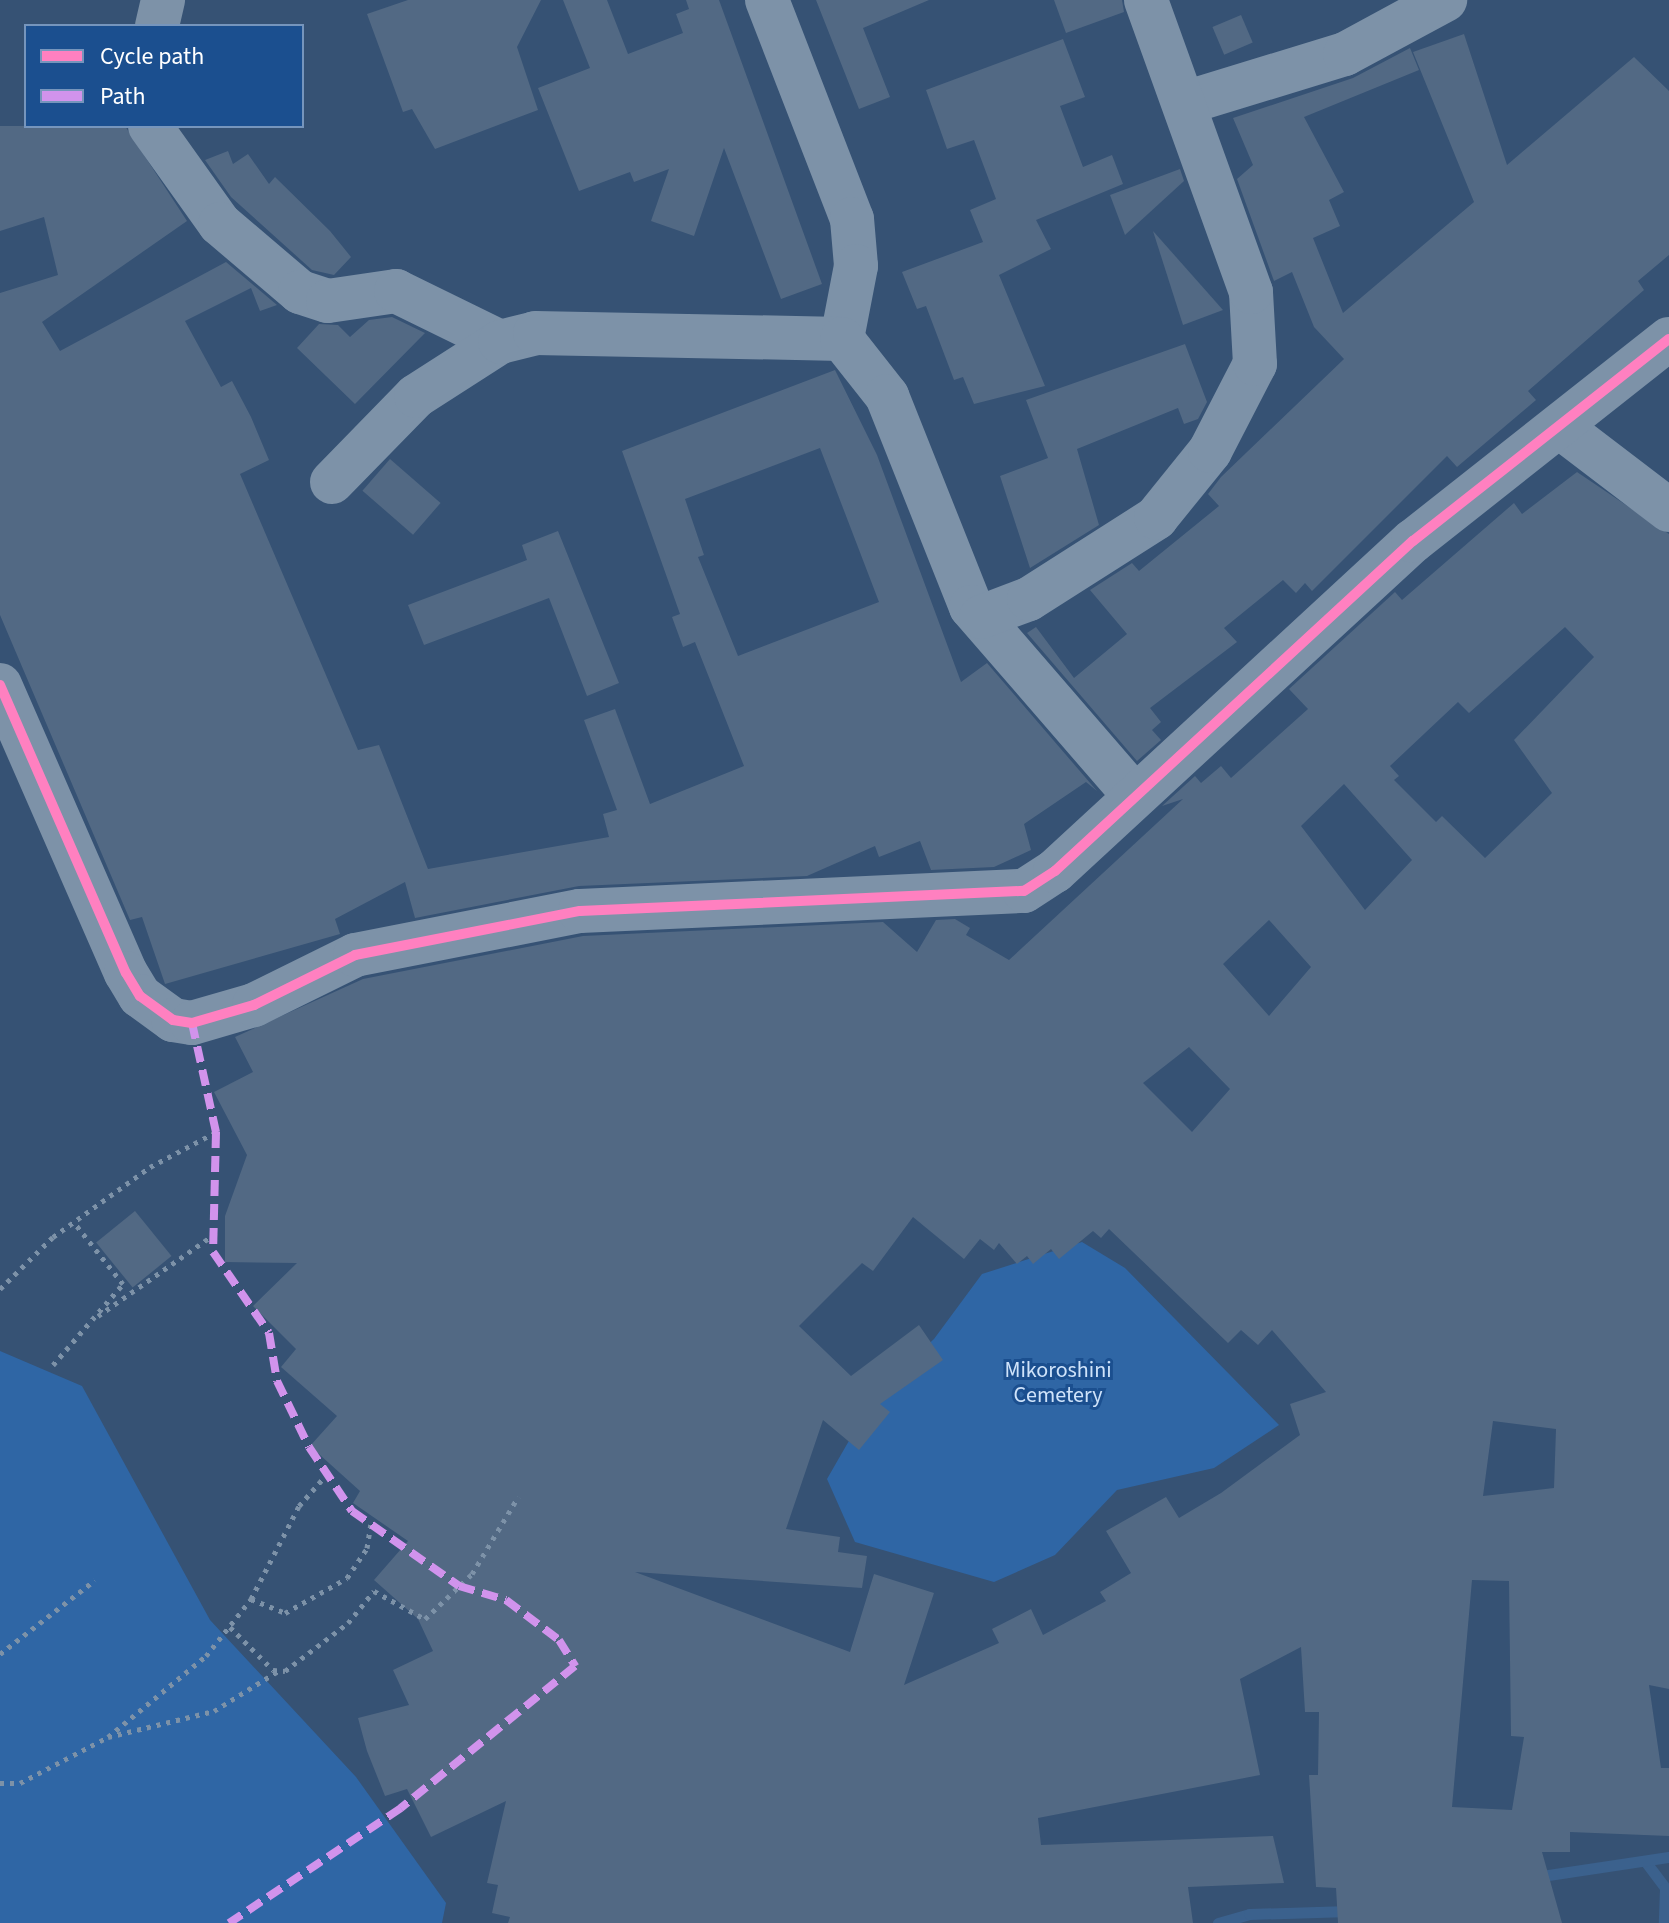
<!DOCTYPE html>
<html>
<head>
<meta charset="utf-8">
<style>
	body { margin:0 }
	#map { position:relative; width:1669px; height:1923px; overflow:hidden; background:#365274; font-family:"Source Sans 3",sans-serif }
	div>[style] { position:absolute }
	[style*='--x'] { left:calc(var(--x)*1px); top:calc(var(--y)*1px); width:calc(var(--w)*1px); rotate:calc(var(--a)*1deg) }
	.green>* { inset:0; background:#2f66a5 }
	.stream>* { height:11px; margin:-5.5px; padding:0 5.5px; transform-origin:5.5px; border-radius:5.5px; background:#3b618d }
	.building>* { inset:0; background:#526984; transform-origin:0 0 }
	.path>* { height:5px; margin-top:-2.5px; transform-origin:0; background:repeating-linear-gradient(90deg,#7d92a8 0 4px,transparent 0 10px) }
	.minor>* { height:44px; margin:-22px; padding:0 22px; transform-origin:22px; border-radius:22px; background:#7d92a8 }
	.quiet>* { height:8px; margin-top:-4px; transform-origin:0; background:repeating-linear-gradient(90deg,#d193ec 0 16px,transparent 0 24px) }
	.cycleway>* { height:10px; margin:-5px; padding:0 5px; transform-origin:5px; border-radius:5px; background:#ff80c0 }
	span { translate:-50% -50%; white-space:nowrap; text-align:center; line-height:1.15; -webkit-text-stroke:6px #1b4f8f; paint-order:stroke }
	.park-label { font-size:22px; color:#cfe3fa }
	.legend { position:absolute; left:24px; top:24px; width:280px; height:104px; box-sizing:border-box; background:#1b4f8f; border:2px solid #7695bc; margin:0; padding:10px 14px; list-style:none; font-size:24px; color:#fff }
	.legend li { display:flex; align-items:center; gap:16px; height:40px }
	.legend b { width:40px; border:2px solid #7695bc }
</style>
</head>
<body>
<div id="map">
	<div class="green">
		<div style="clip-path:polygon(1082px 1242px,1125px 1268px,1279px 1425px,1214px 1468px,1117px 1490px,1055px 1555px,994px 1582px,855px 1542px,827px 1479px,877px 1392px,934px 1339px,982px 1274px)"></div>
		<div style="clip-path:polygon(0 1351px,82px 1386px,210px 1620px,356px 1777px,446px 1903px,442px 1923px,0 1923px)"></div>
	</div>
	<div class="stream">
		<div style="--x:1645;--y:1861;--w:34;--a:53"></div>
		<div style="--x:1665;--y:1888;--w:35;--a:92"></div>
		<div style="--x:1535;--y:1877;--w:135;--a:-8.5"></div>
		<div style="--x:1218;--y:1923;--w:32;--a:-16"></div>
		<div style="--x:1249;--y:1914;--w:100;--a:-1.7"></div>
	</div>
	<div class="building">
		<div style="clip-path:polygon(408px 0,541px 0,517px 47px,538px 110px,435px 149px,412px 109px,403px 112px,367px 14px)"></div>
		<div style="clip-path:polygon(563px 0,607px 0,628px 54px,683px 33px,676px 14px,689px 9px,686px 0,719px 0,822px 284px,781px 299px,724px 148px,694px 236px,651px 221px,669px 169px,634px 182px,630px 172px,579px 191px,538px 88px,590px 68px)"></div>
		<div style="clip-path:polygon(816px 0,929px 0,863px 28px,890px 97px,859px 109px)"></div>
		<div style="clip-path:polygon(1054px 0,1122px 0,1124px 12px,1066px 33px)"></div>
		<div style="left:1241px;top:15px;width:30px;height:31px;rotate:67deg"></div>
		<div style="clip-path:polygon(1464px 34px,1507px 165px,1634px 57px,1669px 91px,1669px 255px,1638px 281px,1644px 290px,1528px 391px,1536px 400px,1457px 467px,1447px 456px,1312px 591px,1305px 583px,1296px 593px,1283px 580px,1224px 628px,1237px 642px,1150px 708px,1161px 722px,1152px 730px,1161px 740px,1137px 761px,1027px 633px,1036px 627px,1074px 678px,1127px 634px,1090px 590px,1132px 563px,1139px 571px,1219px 506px,1208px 494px,1221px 477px,1344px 359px,1314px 327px,1292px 272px,1274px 281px,1237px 179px,1253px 165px,1233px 118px,1353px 78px,1410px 48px,1419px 70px,1304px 117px,1344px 192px,1329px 200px,1340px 226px,1313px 238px,1343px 313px,1474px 202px,1413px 52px)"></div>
		<div style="clip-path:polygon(1063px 39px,1085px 97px,1060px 106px,1083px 167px,1112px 155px,1123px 184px,1036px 220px,1051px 249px,999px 275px,1045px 386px,974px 404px,963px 377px,954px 380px,926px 306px,917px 309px,902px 272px,983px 242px,970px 210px,996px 199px,974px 140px,947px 149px,926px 90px)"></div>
		<div style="clip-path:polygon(evenodd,0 126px,125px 126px,187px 221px,42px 322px,60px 351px,226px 262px,277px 305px,260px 311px,251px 288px,185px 321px,221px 387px,232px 381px,251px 417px,269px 460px,240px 474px,358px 750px,379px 745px,428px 869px,609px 837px,603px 814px,617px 810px,584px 720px,615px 709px,650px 804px,744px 766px,695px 642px,683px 647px,672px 617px,680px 614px,622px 451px,835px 370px,877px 455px,961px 682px,987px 663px,1097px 791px,1086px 782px,1024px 824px,1031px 850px,994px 867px,931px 870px,920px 841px,879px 857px,875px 846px,807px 876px,579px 886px,415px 918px,405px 882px,335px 919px,340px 934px,165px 984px,142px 917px,130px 920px,0 615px,0 293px,58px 275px,44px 217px,0 231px,0 126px,820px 448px,879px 602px,738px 656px,698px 557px,704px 555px,685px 499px,820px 448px)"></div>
		<div style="clip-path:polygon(228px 151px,233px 164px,248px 154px,269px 184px,275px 177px,330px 231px,351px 257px,334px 275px,312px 270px,231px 197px,205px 160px)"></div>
		<div style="clip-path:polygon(1180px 169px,1184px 181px,1125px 235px,1110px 195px)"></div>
		<div style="clip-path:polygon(1153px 231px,1223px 310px,1183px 325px)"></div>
		<div style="clip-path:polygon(392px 317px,425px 333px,355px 404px,297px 348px,319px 324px,338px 325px,350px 337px,369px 320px)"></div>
		<div style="clip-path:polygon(1185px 344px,1207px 402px,1198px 419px,1184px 424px,1178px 408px,1077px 449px,1099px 525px,1030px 568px,1000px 476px,1048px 458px,1026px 400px)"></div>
		<div style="left:390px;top:459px;width:67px;height:42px;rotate:41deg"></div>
		<div style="clip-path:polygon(evenodd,1577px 472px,1669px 534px,1669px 1689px,1649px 1685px,1661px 1768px,1669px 1768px,1669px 1836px,1570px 1832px,1570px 1852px,1542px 1852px,1562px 1923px,1338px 1923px,1336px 1888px,1316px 1887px,1309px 1775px,1318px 1775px,1319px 1712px,1305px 1712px,1301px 1647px,1240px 1679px,1260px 1775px,1038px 1818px,1041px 1845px,1273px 1836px,1284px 1883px,1188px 1887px,1193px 1923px,508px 1923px,510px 1917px,492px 1913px,498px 1885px,487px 1883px,506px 1801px,431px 1837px,407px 1789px,385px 1796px,367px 1751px,358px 1718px,409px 1705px,393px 1670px,433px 1651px,418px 1619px,374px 1580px,408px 1541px,353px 1503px,360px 1491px,310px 1446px,337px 1416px,281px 1367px,296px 1349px,253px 1306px,297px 1263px,225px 1262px,225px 1216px,247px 1155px,214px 1092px,253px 1072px,235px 1037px,363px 979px,583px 936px,883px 922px,917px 952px,936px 920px,955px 919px,970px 928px,966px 935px,1009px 960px,1183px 799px,1162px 806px,1195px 776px,1201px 783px,1221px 766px,1231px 778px,1308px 709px,1289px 689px,1395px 592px,1402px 600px,1514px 503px,1522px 514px,1577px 472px,1565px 627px,1594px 657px,1514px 740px,1552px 793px,1485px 858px,1442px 816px,1436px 822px,1394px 780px,1399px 776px,1390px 766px,1458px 702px,1469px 713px,1565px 627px,1577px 472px,1344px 784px,1412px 860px,1365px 910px,1301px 826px,1344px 784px,1577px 472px,1269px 920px,1311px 967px,1269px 1016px,1223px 964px,1269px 920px,1577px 472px,1189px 1047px,1230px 1089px,1192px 1132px,1143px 1083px,1189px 1047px,1577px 472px,913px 1217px,964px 1259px,980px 1239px,994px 1250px,999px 1243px,1017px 1264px,1027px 1256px,1033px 1264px,1051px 1249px,1059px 1259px,1093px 1231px,1101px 1238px,1109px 1229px,1228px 1343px,1241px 1330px,1258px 1345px,1272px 1330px,1326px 1392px,1290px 1404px,1300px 1435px,1221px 1493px,1179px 1518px,1166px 1497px,1106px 1531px,1131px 1573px,1100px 1592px,1106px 1601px,1043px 1635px,1031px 1609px,992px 1629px,999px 1643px,904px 1685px,934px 1593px,874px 1574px,850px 1652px,635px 1572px,862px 1588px,867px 1556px,838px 1552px,840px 1537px,786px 1529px,823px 1420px,859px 1450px,890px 1412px,880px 1404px,943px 1360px,919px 1325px,851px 1376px,799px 1326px,862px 1263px,873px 1271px,913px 1217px,1577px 472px,1493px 1421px,1556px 1429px,1554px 1488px,1483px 1496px,1493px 1421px,1577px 472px,1472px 1580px,1509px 1581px,1511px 1736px,1524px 1737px,1512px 1810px,1452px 1807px,1472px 1580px)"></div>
		<div style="clip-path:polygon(558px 531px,619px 683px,587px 696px,549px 598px,424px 645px,408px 605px,527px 560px,522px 545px)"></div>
		<div style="left:135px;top:1211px;width:58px;height:50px;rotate:51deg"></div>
	</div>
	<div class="path">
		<div style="--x:0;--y:1289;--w:74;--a:-44.5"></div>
		<div style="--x:53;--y:1237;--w:120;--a:-35.8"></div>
		<div style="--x:150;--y:1167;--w:75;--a:-27.9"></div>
		<div style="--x:98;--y:1316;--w:144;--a:-35.1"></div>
		<div style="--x:53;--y:1365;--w:107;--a:-49.2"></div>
		<div style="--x:123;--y:1284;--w:75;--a:-128.5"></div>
		<div style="--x:251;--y:1599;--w:37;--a:22"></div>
		<div style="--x:285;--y:1613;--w:71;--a:-29.4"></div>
		<div style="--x:347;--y:1578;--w:36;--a:-56"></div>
		<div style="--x:367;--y:1548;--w:24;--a:-81"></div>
		<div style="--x:230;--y:1627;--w:61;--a:45"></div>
		<div style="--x:273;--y:1670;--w:12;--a:5"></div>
		<div style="--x:285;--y:1671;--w:79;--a:-37.3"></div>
		<div style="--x:348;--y:1623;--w:41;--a:-50.9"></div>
		<div style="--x:374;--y:1591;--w:58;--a:28.8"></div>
		<div style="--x:425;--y:1619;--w:65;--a:-43.8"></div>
		<div style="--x:472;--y:1574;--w:90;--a:-59.1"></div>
		<div style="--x:0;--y:1654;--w:120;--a:-37.9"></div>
		<div style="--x:108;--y:1737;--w:127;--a:-39.6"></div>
		<div style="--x:206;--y:1656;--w:73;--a:-51.7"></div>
		<div style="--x:251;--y:1599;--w:105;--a:-62.7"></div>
		<div style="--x:299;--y:1506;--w:44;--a:-48.7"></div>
		<div style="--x:0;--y:1783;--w:20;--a:0"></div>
		<div style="--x:20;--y:1783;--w:99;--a:-27.6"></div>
		<div style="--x:108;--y:1737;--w:109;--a:-13.8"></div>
		<div style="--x:214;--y:1711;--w:75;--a:-32"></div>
	</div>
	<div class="minor">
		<div style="--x:767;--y:0;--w:235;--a:68.8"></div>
		<div style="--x:852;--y:219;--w:47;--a:85.1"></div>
		<div style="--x:856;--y:266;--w:74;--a:100.9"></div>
		<div style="--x:157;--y:26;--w:27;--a:-77"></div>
		<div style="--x:1188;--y:102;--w:164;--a:-17"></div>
		<div style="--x:1345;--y:54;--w:114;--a:-28.4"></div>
		<div style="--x:150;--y:126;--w:120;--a:54.5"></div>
		<div style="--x:220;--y:224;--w:105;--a:40.4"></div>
		<div style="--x:300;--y:292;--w:29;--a:18"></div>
		<div style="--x:328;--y:301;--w:69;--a:-8.4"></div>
		<div style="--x:396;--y:291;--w:116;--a:26.1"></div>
		<div style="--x:1560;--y:427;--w:137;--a:37.3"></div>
		<div style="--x:332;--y:482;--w:120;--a:-45.7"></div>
		<div style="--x:416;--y:396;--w:100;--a:-32.7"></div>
		<div style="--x:500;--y:342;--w:36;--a:-14"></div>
		<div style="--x:535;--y:333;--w:307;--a:1.1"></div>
		<div style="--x:842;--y:339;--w:73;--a:51.7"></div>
		<div style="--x:887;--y:396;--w:227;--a:68.3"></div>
		<div style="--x:971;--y:607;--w:247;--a:49.1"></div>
		<div style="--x:981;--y:617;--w:51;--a:-20.6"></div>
		<div style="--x:1029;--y:599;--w:151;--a:-32.5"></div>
		<div style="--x:1156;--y:518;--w:86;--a:-51.1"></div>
		<div style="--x:1210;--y:451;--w:98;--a:-62.7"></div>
		<div style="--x:1255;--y:364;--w:72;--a:-93.2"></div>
		<div style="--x:1251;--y:292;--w:310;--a:-109.8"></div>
		<div style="--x:0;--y:685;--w:314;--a:66.4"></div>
		<div style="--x:126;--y:973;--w:27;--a:59"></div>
		<div style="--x:140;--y:996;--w:41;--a:36"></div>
		<div style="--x:173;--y:1020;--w:19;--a:9"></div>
		<div style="--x:192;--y:1023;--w:65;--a:-16.2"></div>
		<div style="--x:254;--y:1005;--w:113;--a:-26.3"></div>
		<div style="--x:355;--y:955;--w:229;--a:-11.1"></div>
		<div style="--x:580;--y:911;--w:444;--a:-2.6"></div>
		<div style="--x:1024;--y:891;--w:37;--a:-33"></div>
		<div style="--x:1055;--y:871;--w:487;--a:-42.7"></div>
		<div style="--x:1413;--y:541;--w:326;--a:-38.3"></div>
	</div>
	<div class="quiet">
		<div style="--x:192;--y:1023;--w:112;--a:77.6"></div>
		<div style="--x:216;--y:1132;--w:120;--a:91.4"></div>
		<div style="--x:213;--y:1252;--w:98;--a:55.3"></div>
		<div style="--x:269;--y:1333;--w:49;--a:80.5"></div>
		<div style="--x:277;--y:1381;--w:73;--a:64.1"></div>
		<div style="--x:309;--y:1447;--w:77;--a:56.1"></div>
		<div style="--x:352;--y:1511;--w:131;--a:35"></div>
		<div style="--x:459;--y:1586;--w:49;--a:16.6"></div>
		<div style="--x:506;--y:1600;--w:66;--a:37"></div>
		<div style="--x:559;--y:1640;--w:31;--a:58"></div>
		<div style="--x:575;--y:1666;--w:225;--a:140.8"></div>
		<div style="--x:401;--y:1808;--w:207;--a:146.2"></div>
	</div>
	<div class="cycleway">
		<div style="--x:0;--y:685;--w:314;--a:66.4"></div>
		<div style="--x:126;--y:973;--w:27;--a:59"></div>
		<div style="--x:140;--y:996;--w:41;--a:36"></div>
		<div style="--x:173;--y:1020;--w:19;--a:9"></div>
		<div style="--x:192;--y:1023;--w:65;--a:-16.2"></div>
		<div style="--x:254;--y:1005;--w:113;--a:-26.3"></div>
		<div style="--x:355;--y:955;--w:229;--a:-11.1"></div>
		<div style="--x:580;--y:911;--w:444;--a:-2.6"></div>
		<div style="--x:1024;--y:891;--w:37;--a:-33"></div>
		<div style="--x:1055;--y:871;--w:487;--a:-42.7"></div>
		<div style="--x:1413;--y:541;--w:326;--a:-38.3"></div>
	</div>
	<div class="park-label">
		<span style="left:1058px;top:1383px">Mikoroshini<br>Cemetery</span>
	</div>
	<ul class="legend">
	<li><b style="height:10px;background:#ff80c0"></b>Cycle path</li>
	<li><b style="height:10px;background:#d193ec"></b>Path</li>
	</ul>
</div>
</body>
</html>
